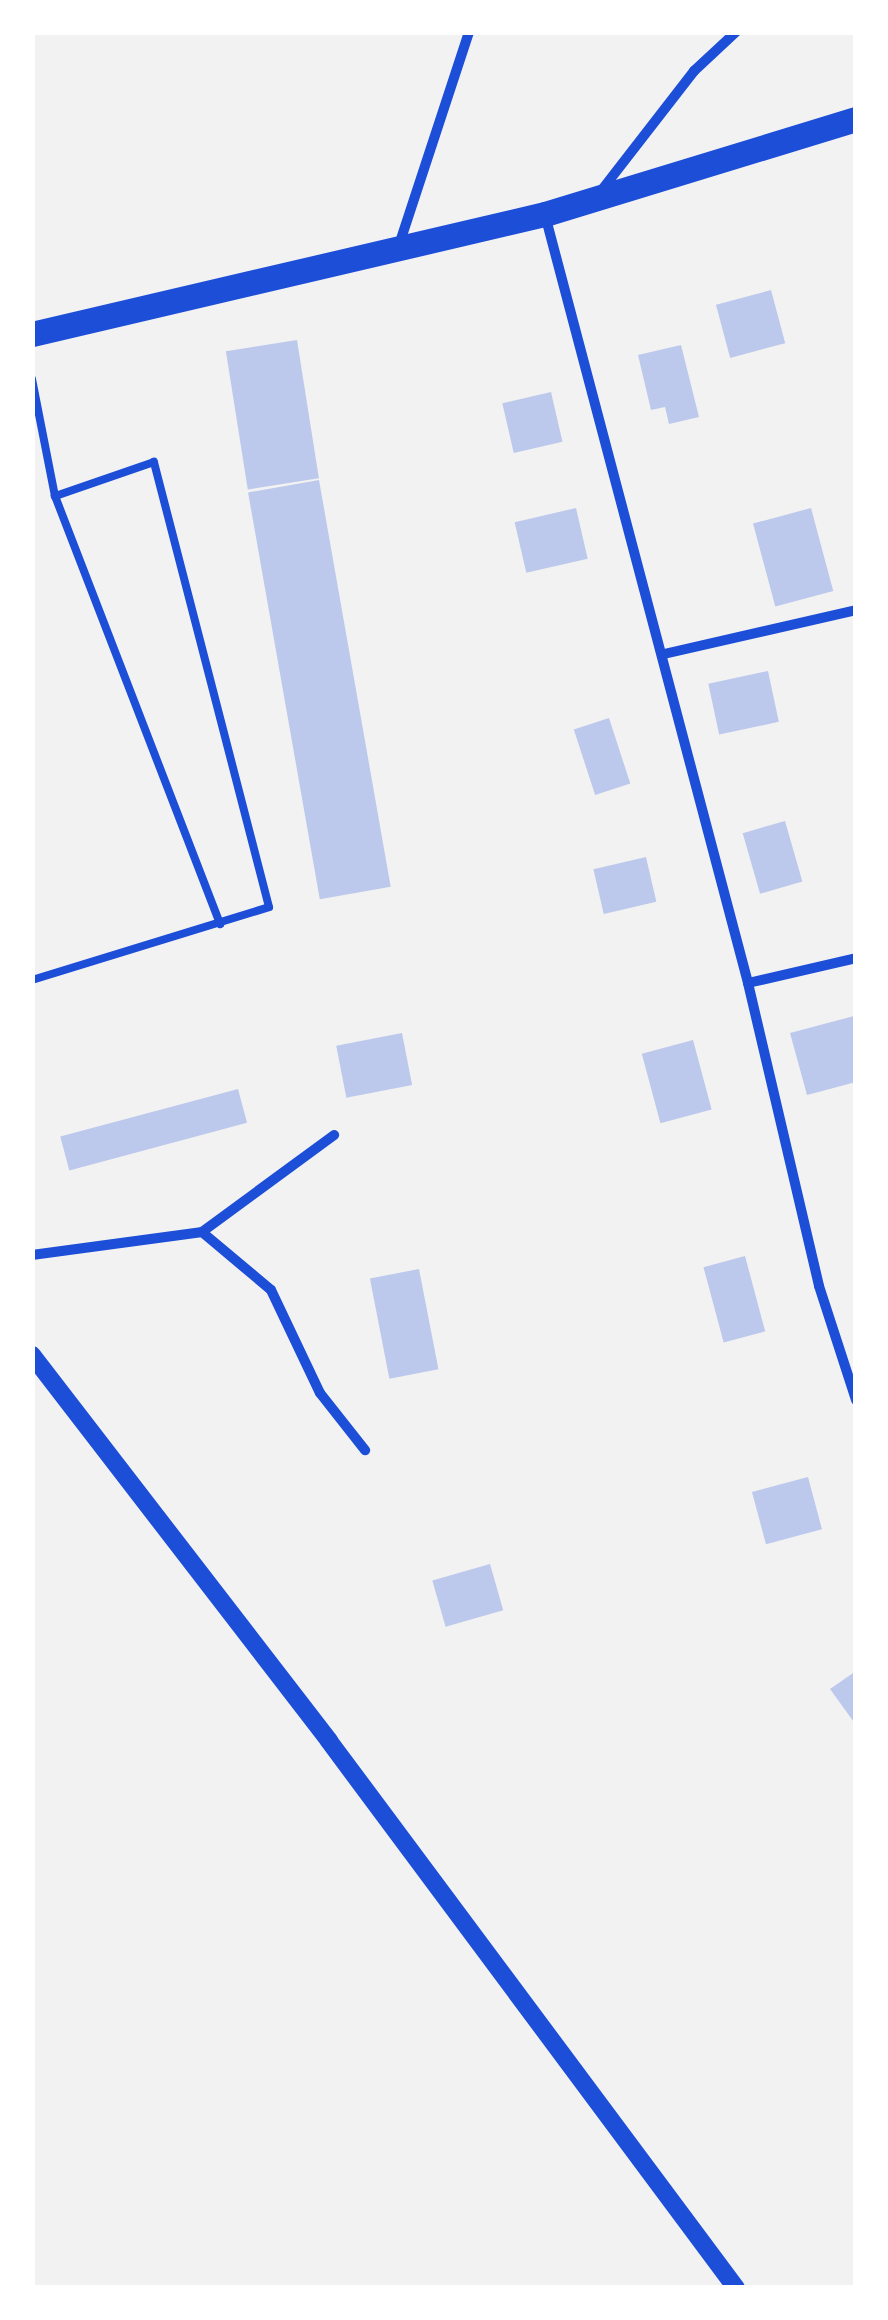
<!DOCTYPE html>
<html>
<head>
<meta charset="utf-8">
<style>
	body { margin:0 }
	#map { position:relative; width:888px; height:2320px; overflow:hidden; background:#f2f2f2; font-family:Mulish,sans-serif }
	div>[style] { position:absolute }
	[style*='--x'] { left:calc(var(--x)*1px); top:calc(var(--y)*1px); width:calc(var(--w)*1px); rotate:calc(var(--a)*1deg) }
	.building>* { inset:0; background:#bdc9ec; transform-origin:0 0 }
	.service>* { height:8px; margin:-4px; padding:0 4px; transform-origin:4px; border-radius:4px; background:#1d4ed8 }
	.minor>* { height:10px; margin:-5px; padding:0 5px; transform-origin:5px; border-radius:5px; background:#1d4ed8 }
	.tertiary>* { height:18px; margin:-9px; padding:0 9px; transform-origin:9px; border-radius:9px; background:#1d4ed8 }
	.primary>* { height:25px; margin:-12.5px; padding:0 12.5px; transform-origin:12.5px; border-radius:12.5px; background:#1d4ed8 }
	span { translate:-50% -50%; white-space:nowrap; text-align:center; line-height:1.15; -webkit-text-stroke:10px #fff; paint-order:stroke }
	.frame { position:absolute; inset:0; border:35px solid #fff; pointer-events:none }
</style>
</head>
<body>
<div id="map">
	<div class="building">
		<div style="left:771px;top:290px;width:55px;height:57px;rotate:75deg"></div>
		<div style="left:297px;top:340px;width:140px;height:72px;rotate:81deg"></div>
		<div style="clip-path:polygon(681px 345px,699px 417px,669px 424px,665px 407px,651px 410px,638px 355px)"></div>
		<div style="left:551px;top:392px;width:51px;height:50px;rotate:77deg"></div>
		<div style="left:319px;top:480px;width:413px;height:72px;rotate:80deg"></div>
		<div style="left:576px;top:508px;width:52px;height:63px;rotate:77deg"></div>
		<div style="left:811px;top:508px;width:86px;height:60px;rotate:75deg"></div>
		<div style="left:768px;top:671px;width:52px;height:61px;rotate:78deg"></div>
		<div style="left:609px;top:718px;width:69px;height:37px;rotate:72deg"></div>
		<div style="left:785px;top:821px;width:63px;height:44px;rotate:74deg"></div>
		<div style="left:646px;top:857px;width:46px;height:54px;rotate:77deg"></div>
		<div style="clip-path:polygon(854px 1016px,856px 1082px,807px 1095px,790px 1033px)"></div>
		<div style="left:402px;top:1033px;width:53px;height:67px;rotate:79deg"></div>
		<div style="left:693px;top:1040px;width:72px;height:53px;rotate:75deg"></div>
		<div style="left:238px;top:1089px;width:35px;height:184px;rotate:75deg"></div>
		<div style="left:745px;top:1256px;width:78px;height:43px;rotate:75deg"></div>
		<div style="left:419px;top:1269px;width:102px;height:50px;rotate:79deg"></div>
		<div style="left:808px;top:1477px;width:54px;height:58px;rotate:75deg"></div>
		<div style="left:490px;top:1564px;width:48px;height:60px;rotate:74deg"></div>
		<div style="clip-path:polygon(856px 1671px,856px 1725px,830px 1689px)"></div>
	</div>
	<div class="service">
		<div style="--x:32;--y:379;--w:119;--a:78.9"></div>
		<div style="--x:55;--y:496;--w:459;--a:68.9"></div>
		<div style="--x:32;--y:980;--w:248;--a:-17.1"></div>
		<div style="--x:269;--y:907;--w:460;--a:-104.5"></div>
		<div style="--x:154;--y:462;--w:105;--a:161"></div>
	</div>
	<div class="minor">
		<div style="--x:601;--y:191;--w:152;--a:-52.2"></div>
		<div style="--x:694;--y:71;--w:57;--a:-42.9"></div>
		<div style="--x:545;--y:215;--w:794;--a:75.19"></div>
		<div style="--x:748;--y:983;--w:311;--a:76.8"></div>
		<div style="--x:819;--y:1286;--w:120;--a:72"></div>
		<div style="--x:398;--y:248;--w:227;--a:-71.8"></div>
		<div style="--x:664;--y:654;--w:197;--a:-12.9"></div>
		<div style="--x:748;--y:983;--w:111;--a:-13"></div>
		<div style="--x:202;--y:1232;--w:164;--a:-36.3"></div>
		<div style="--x:32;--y:1255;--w:172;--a:-7.7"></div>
		<div style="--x:202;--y:1232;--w:90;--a:40"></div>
		<div style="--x:271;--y:1290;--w:114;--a:64.6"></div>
		<div style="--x:320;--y:1393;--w:73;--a:51.7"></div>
	</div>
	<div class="tertiary">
		<div style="--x:32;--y:1355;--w:487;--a:52.4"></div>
		<div style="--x:329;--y:1741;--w:682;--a:53.35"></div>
	</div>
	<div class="primary">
		<div style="--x:32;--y:334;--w:527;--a:-13.17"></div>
		<div style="--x:545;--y:214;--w:325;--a:-17"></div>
	</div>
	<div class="frame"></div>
</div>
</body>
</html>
